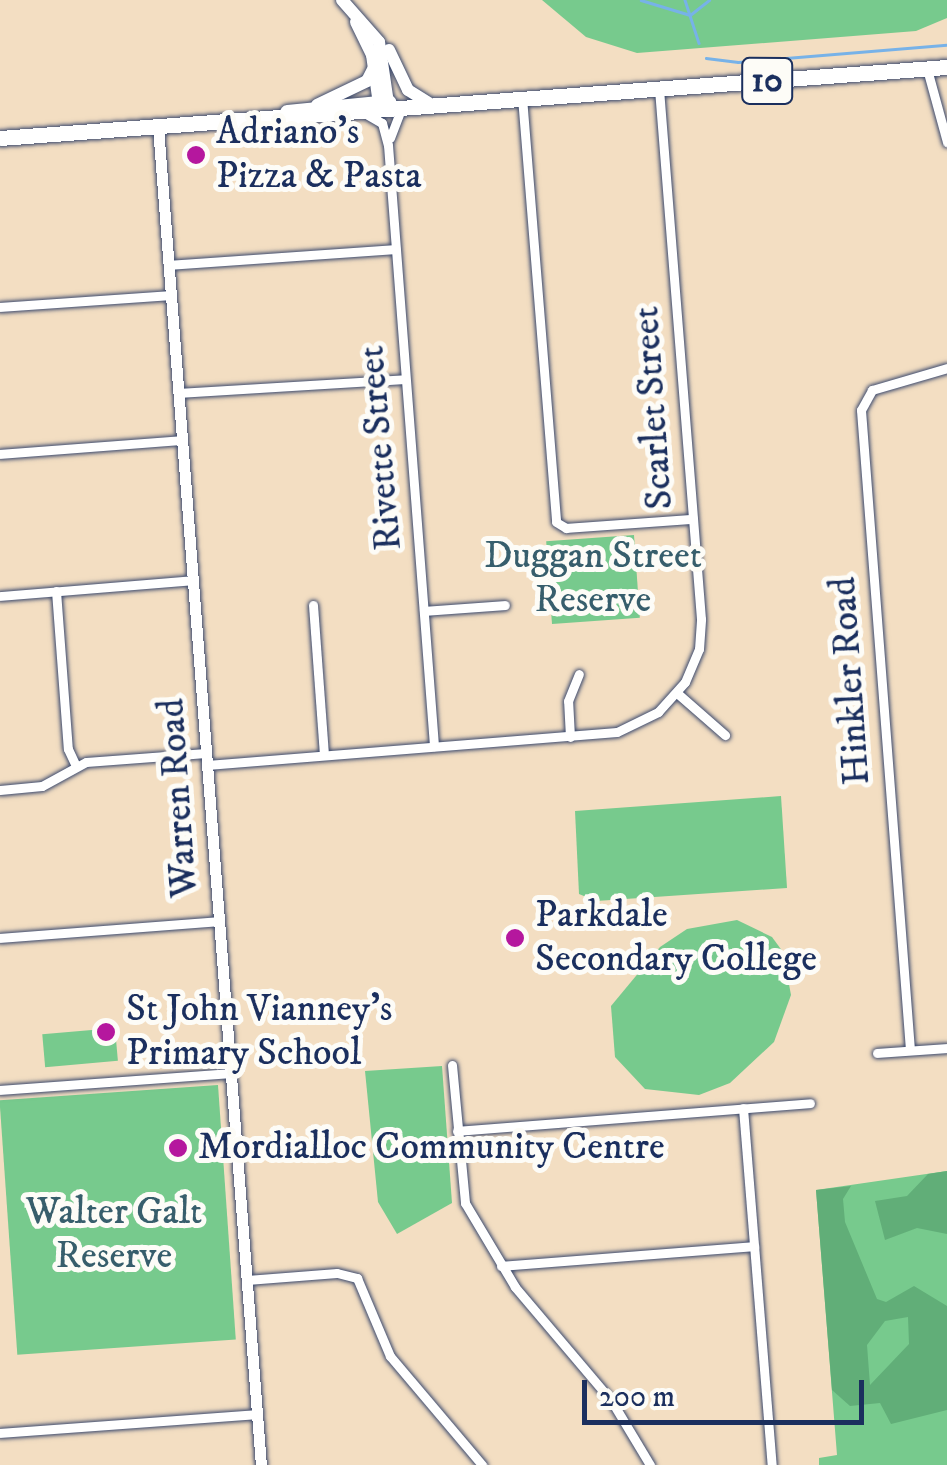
<!DOCTYPE html>
<html>
<head>
<meta charset="utf-8">
<style>
	body { margin:0 }
	#map { position:relative; width:947px; height:1465px; overflow:hidden; background:#f3dec2; font-family:"IM FELL DW Pica",serif }
	div>[style] { position:absolute }
	[style*='--x'] { left:calc(var(--x)*1px); top:calc(var(--y)*1px); width:calc(var(--w)*1px); rotate:calc(var(--a)*1deg) }
	.green>* { inset:0; background:#77ca8d; transform-origin:0 0 }
	.forest>* { inset:0; background:#61ae78 }
	.stream>* { height:2.5px; margin:-1.25px; padding:0 1.25px; transform-origin:1.25px; border-radius:1.25px; background:#77b2e8 }
	.roads { filter:drop-shadow(0 0 2px #3b496d) drop-shadow(0 0 2px #3b496d) }
	.minor>* { height:9px; margin:-4.5px; padding:0 4.5px; transform-origin:4.5px; border-radius:4.5px; background:#fff }
	.tertiary>* { height:11px; margin:-5.5px; padding:0 5.5px; transform-origin:5.5px; border-radius:5.5px; background:#fff }
	.secondary>* { height:12px; margin:-6px; padding:0 6px; transform-origin:6px; border-radius:6px; background:#fff }
	.trunk>* { height:15px; margin:-7.5px; padding:0 7.5px; transform-origin:7.5px; border-radius:7.5px; background:#fff }
	.dots>* { width:28px; height:28px; translate:-50% -50%; box-sizing:border-box; border:5px solid #fdfcf7; border-radius:50% }
	span { translate:-50% -50%; white-space:nowrap; text-align:center; line-height:1.15; -webkit-text-stroke:10px #fdfcf7; paint-order:stroke }
	.shield-label span { padding:2px 8px; background:#fdfcf7; border:2px solid; border-radius:8px; -webkit-text-stroke-width:0 }
	.shield-label { font-size:35px; color:#1b2f5e; font-weight:700 }
	.poi-label { font-size:38px; color:#1b2f5e }
	.left { translate:0 -50%; text-align:left }
	.street-label { font-size:38px; color:#1b2f5e }
	.park-label { font-size:38px; color:#375e6c }
	.scale { position:absolute; left:582px; top:1380px; width:282px; height:45px; box-sizing:border-box; border:5px solid #1b2f5e; border-top:0; padding-left:12px; font-size:30px; line-height:35px; white-space:nowrap; color:#1b2f5e; -webkit-text-stroke:8px #fdfcf7; paint-order:stroke }
</style>
</head>
<body>
<div id="map">
	<div class="green">
		<div style="clip-path:polygon(542px 0,947px 0,947px 18px,916px 31px,637px 53px,586px 37px)"></div>
		<div style="left:634px;top:535px;width:83px;height:88px;rotate:86deg"></div>
		<div style="clip-path:polygon(781px 796px,787px 888px,596px 901px,579px 894px,575px 811px)"></div>
		<div style="clip-path:polygon(737px 920px,772px 937px,783px 952px,791px 995px,774px 1042px,730px 1083px,699px 1095px,645px 1089px,615px 1057px,611px 1006px,660px 947px,687px 929px)"></div>
		<div style="left:115px;top:1028px;width:33px;height:73px;rotate:85deg"></div>
		<div style="clip-path:polygon(442px 1066px,452px 1203px,397px 1234px,378px 1202px,365px 1071px)"></div>
		<div style="left:218px;top:1085px;width:255px;height:219px;rotate:86deg"></div>
		<div style="clip-path:polygon(947px 1171px,947px 1465px,819px 1465px,819px 1458px,837px 1455px,816px 1190px)"></div>
	</div>
	<div class="forest">
		<div style="clip-path:polygon(947px 1171px,947px 1234px,917px 1228px,885px 1240px,875px 1201px,907px 1196px,928px 1174px)"></div>
		<div style="clip-path:polygon(evenodd,851px 1186px,843px 1199px,845px 1222px,877px 1299px,886px 1302px,914px 1286px,947px 1306px,947px 1410px,891px 1424px,880px 1403px,850px 1406px,832px 1390px,816px 1190px,851px 1186px,908px 1317px,909px 1344px,870px 1385px,867px 1345px,885px 1321px,908px 1317px)"></div>
	</div>
	<div class="stream">
		<div style="--x:641;--y:0;--w:51;--a:17"></div>
		<div style="--x:690;--y:15;--w:24;--a:-38"></div>
		<div style="--x:685;--y:0;--w:45;--a:72"></div>
		<div style="--x:706;--y:58;--w:32;--a:7"></div>
		<div style="--x:738;--y:62;--w:210;--a:-4.7"></div>
	</div>
	<div class="roads">
		<div class="minor">
			<div style="--x:927;--y:69;--w:76;--a:74.7"></div>
			<div style="--x:522;--y:97;--w:426;--a:85.4"></div>
			<div style="--x:556;--y:522;--w:12;--a:31"></div>
			<div style="--x:566;--y:528;--w:127;--a:-4.1"></div>
			<div style="--x:368;--y:115;--w:16;--a:30"></div>
			<div style="--x:382;--y:123;--w:23;--a:75"></div>
			<div style="--x:388;--y:145;--w:603;--a:85.62"></div>
			<div style="--x:390;--y:138;--w:34;--a:-69"></div>
			<div style="--x:168;--y:265;--w:228;--a:-4"></div>
			<div style="--x:0;--y:307;--w:171;--a:-4"></div>
			<div style="--x:178;--y:393;--w:227;--a:-3.5"></div>
			<div style="--x:0;--y:454;--w:183;--a:-4.4"></div>
			<div style="--x:56;--y:591;--w:158;--a:85.7"></div>
			<div style="--x:68;--y:749;--w:19;--a:65"></div>
			<div style="--x:0;--y:596;--w:194;--a:-4.7"></div>
			<div style="--x:313;--y:605;--w:149;--a:85.8"></div>
			<div style="--x:424;--y:611;--w:81;--a:-4.2"></div>
			<div style="--x:677;--y:693;--w:64;--a:41.2"></div>
			<div style="--x:570;--y:737;--w:36;--a:-93"></div>
			<div style="--x:568;--y:701;--w:29;--a:-68"></div>
			<div style="--x:207;--y:765;--w:411;--a:-4.6"></div>
			<div style="--x:617;--y:732;--w:46;--a:-26"></div>
			<div style="--x:658;--y:712;--w:40;--a:-48"></div>
			<div style="--x:685;--y:682;--w:36;--a:-67"></div>
			<div style="--x:699;--y:649;--w:30;--a:-86"></div>
			<div style="--x:701;--y:619;--w:532;--a:-94.53"></div>
			<div style="--x:0;--y:790;--w:42;--a:-5.4"></div>
			<div style="--x:42;--y:786;--w:50;--a:-28.6"></div>
			<div style="--x:86;--y:762;--w:120;--a:-4.3"></div>
			<div style="--x:0;--y:938;--w:220;--a:-4.4"></div>
			<div style="--x:910;--y:1050;--w:642;--a:-94.38"></div>
			<div style="--x:861;--y:410;--w:23;--a:-61"></div>
			<div style="--x:872;--y:390;--w:78;--a:-16.3"></div>
			<div style="--x:877;--y:1053;--w:70;--a:-4.1"></div>
			<div style="--x:452;--y:1065;--w:139;--a:84.6"></div>
			<div style="--x:465;--y:1203;--w:98;--a:59.2"></div>
			<div style="--x:515;--y:1287;--w:148;--a:49.7"></div>
			<div style="--x:611;--y:1400;--w:76;--a:59"></div>
			<div style="--x:0;--y:1090;--w:231;--a:-4.2"></div>
			<div style="--x:743;--y:1108;--w:358;--a:85.4"></div>
			<div style="--x:457;--y:1131;--w:354;--a:-4.5"></div>
			<div style="--x:501;--y:1266;--w:254;--a:-4.5"></div>
			<div style="--x:247;--y:1280;--w:90;--a:-4.4"></div>
			<div style="--x:337;--y:1273;--w:21;--a:14"></div>
			<div style="--x:357;--y:1278;--w:85;--a:67.1"></div>
			<div style="--x:390;--y:1356;--w:143;--a:49.8"></div>
			<div style="--x:0;--y:1433;--w:258;--a:-4.2"></div>
		</div>
		<div class="tertiary">
			<div style="--x:158;--y:127;--w:1342;--a:85.6"></div>
		</div>
		<div class="secondary">
			<div style="--x:342;--y:0;--w:56;--a:48.6"></div>
			<div style="--x:379;--y:42;--w:69;--a:81.6"></div>
			<div style="--x:356;--y:22;--w:37;--a:64"></div>
			<div style="--x:372;--y:55;--w:57;--a:81.9"></div>
			<div style="--x:389;--y:50;--w:44;--a:64.6"></div>
			<div style="--x:408;--y:90;--w:26;--a:32"></div>
			<div style="--x:317;--y:105;--w:55;--a:-25.6"></div>
			<div style="--x:367;--y:81;--w:13;--a:-63"></div>
		</div>
		<div class="trunk">
			<div style="--x:287;--y:112;--w:102;--a:-5.6"></div>
			<div style="--x:0;--y:138;--w:950;--a:-4.29"></div>
		</div>
	</div>
	<div class="dots">
		<div style="left:196px;top:155px;background:#b5179e"></div>
		<div style="left:515px;top:938px;background:#b5179e"></div>
		<div style="left:106px;top:1032px;background:#b5179e"></div>
		<div style="left:178px;top:1148px;background:#b5179e"></div>
	</div>
	<div class="shield-label">
		<span style="left:767px;top:81px">10</span>
	</div>
	<div class="poi-label">
		<span class="left" style="left:216px;top:155px">Adriano's<br>Pizza &amp; Pasta</span>
		<span class="left" style="left:535px;top:938px">Parkdale<br>Secondary College</span>
		<span class="left" style="left:126px;top:1032px">St John Vianney's<br>Primary School</span>
		<span class="left" style="left:198px;top:1148px">Mordialloc Community Centre</span>
	</div>
	<div class="street-label">
		<span style="left:654px;top:408px;rotate:-94deg">Scarlet Street</span>
		<span style="left:381px;top:448px;rotate:-95deg">Rivette Street</span>
		<span style="left:851px;top:681px;rotate:-94deg">Hinkler Road</span>
		<span style="left:179px;top:798px;rotate:-94deg">Warren Road</span>
	</div>
	<div class="park-label">
		<span style="left:593px;top:579px">Duggan Street<br>Reserve</span>
		<span style="left:114px;top:1235px">Walter Galt<br>Reserve</span>
	</div>
	<div class="scale">200 m</div>
</div>
</body>
</html>
